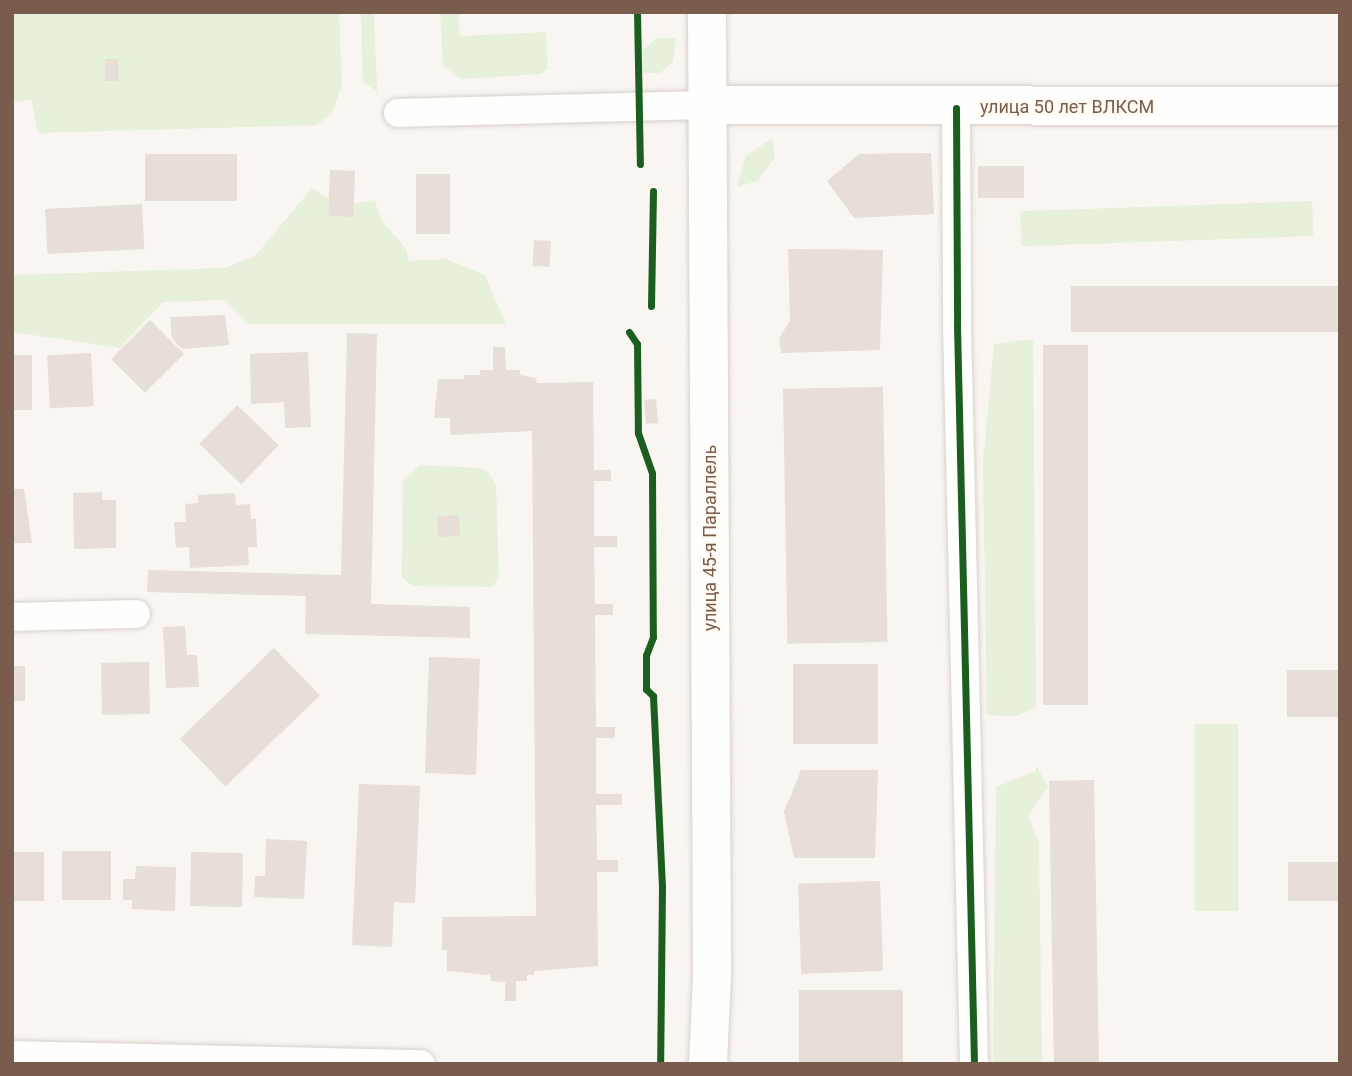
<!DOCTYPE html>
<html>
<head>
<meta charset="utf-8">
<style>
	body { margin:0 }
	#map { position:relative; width:1352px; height:1076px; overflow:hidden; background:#f9f5f0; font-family:Roboto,sans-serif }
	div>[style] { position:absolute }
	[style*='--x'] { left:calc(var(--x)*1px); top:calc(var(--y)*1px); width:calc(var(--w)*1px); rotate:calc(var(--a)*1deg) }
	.green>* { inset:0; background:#e7f0db; transform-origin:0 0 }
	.building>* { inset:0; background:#e6ded7; transform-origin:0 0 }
	.roads { filter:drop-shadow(0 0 2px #d7d1cb) drop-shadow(0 0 2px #d7d1cb) }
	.street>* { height:28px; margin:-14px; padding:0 14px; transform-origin:14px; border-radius:14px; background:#fefefd }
	.secondary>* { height:38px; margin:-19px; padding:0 19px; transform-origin:19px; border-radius:19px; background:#fefefd }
	.cycleway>* { height:7px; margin:-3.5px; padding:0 3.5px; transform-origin:3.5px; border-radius:3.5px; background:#1b5e20 }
	span { translate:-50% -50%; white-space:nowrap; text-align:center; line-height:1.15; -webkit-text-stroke:5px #fffaf3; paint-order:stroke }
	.street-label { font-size:18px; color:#7a5c4d }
	.frame { position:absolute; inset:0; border:14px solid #7a5c4d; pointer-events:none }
</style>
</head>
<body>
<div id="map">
	<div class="green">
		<div style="clip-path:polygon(12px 12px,339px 12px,342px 85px,332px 113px,317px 125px,38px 133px,31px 99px,12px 102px)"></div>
		<div style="clip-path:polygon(361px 12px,374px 12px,377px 92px,363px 81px)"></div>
		<div style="clip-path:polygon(440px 12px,458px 12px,460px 36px,546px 32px,548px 69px,541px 74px,460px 79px,443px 65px)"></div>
		<div style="clip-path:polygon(657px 38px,676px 38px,673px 62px,660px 73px,643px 73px,642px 50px)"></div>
		<div style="clip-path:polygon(772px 138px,775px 158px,757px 181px,737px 187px,746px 156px)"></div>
		<div style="clip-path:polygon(312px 188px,340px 206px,375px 200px,380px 218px,406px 249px,409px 261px,446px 259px,485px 275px,506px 324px,249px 324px,225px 300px,163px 302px,120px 348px,12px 332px,12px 275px,225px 268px,255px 256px)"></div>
		<div style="left:1312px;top:201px;width:35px;height:292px;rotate:88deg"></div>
		<div style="clip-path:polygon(1033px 339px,1036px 707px,1017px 716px,987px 715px,983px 463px,994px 344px)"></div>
		<div style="clip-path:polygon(420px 465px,480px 468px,489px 473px,496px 485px,499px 577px,492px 587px,412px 586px,402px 577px,403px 480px)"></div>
		<div style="left:1195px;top:724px;width:43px;height:187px"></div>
		<div style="clip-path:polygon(1036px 765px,1048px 787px,1028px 816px,1039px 842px,1042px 1064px,993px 1064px,996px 787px,1036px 771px)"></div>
	</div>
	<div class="building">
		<div style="left:105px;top:59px;width:13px;height:22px"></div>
		<div style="clip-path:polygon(931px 153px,934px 214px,854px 218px,827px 181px,859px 154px)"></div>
		<div style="left:145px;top:154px;width:92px;height:47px"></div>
		<div style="left:978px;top:166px;width:46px;height:32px"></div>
		<div style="left:330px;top:170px;width:25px;height:46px;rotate:2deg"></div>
		<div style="left:416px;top:174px;width:34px;height:60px"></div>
		<div style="left:142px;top:204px;width:45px;height:97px;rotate:87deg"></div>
		<div style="left:534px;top:240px;width:17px;height:26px;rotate:3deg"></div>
		<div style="clip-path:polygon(788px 249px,883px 250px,880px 350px,781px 353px,779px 338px,790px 321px)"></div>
		<div style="left:1340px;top:286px;width:46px;height:269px;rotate:90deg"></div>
		<div style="clip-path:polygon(225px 315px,229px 345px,182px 349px,172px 338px,170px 317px)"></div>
		<div style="left:150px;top:320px;width:48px;height:55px;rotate:45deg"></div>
		<div style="clip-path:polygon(347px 333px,377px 334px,371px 604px,470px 607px,470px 638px,305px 634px,306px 596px,147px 592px,148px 570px,341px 575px)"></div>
		<div style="left:1043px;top:345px;width:45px;height:360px"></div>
		<div style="clip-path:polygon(493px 347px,505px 347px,506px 370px,520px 370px,520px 375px,536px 378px,537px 383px,593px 382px,594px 470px,611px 470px,611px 481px,594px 481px,594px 536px,617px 536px,617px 547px,594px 547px,595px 604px,613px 604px,613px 615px,595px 615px,596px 727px,615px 727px,615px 738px,596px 738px,596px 794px,622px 794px,622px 805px,596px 805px,597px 860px,618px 860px,618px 872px,597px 872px,598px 966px,534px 971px,534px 975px,527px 975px,527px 981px,516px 981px,516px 1001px,505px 1001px,505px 982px,491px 981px,490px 975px,447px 971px,447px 950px,442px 950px,442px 917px,536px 916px,532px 431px,450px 435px,450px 418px,434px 418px,438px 379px,464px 379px,464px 375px,480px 375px,480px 370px,493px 370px)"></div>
		<div style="clip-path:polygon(308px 352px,311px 427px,285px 428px,284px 402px,251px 404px,250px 354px)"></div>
		<div style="left:91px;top:353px;width:53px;height:44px;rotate:87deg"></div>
		<div style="left:12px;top:355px;width:20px;height:55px"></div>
		<div style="left:883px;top:387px;width:255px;height:100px;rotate:89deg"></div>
		<div style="left:656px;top:399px;width:24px;height:12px;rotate:85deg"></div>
		<div style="left:237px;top:405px;width:58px;height:54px;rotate:44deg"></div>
		<div style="clip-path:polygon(12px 489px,24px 489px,32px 543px,12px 543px)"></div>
		<div style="clip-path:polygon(102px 492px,102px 500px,116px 500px,116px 548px,74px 549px,73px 493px)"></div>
		<div style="clip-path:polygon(235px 493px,236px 505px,250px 504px,251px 519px,256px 519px,257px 547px,248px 547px,249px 565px,190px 568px,189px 547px,176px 548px,174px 522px,186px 522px,185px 504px,198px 503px,198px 495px)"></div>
		<div style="left:459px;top:515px;width:21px;height:22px;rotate:87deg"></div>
		<div style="clip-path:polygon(185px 626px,187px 655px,197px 655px,199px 687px,166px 688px,163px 627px)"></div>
		<div style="left:274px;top:648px;width:66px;height:131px;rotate:46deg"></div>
		<div style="left:429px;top:657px;width:51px;height:116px;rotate:2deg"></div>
		<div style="left:149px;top:662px;width:52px;height:48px;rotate:89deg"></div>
		<div style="left:793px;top:664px;width:85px;height:80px"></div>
		<div style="left:12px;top:666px;width:13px;height:35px"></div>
		<div style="left:1340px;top:670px;width:47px;height:53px;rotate:90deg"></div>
		<div style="clip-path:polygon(801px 770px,878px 770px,875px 858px,794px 858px,784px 812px)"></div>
		<div style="left:1094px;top:780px;width:284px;height:45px;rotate:89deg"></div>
		<div style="clip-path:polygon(359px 784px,420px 786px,415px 903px,394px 902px,392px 947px,352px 945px)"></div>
		<div style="clip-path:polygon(266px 839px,307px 841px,304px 899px,254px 897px,255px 876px,265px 876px)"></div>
		<div style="left:111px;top:851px;width:49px;height:49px;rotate:90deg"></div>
		<div style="left:12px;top:852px;width:32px;height:49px"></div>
		<div style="left:191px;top:852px;width:52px;height:54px;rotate:1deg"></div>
		<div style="left:1340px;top:862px;width:39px;height:52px;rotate:90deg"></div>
		<div style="clip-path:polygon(136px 866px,176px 867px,175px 911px,132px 909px,132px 900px,123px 900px,123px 879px,135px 879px)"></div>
		<div style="left:880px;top:881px;width:90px;height:82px;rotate:88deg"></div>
		<div style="left:799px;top:990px;width:104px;height:74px"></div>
	</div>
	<div class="roads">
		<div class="street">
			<div style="--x:956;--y:108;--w:217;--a:89.7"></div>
			<div style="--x:957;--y:325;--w:739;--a:88.68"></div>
			<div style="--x:398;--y:113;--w:312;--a:-1.5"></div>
			<div style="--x:12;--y:617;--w:124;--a:-1.4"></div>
			<div style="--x:12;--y:1055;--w:409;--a:1.3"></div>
		</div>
		<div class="secondary">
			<div style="--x:707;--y:12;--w:964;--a:89.7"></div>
			<div style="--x:712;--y:976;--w:88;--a:92.6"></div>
			<div style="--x:710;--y:105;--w:630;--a:0.09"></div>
		</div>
	</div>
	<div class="cycleway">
		<div style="--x:637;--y:12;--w:152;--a:88.9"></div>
		<div style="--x:956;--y:108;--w:217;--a:89.7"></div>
		<div style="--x:957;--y:325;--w:739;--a:88.68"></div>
		<div style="--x:651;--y:306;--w:115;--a:-89"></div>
		<div style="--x:629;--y:332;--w:14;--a:56"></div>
		<div style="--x:637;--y:344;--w:89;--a:89.4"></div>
		<div style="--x:638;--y:433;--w:42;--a:70.7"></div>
		<div style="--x:652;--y:473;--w:164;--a:89.7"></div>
		<div style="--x:653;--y:637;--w:19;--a:111"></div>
		<div style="--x:646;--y:655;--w:34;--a:90"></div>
		<div style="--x:646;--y:689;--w:10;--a:45"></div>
		<div style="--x:653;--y:696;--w:191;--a:87.3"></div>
		<div style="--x:662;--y:887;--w:177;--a:90.6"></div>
	</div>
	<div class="street-label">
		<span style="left:1067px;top:107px">улица 50 лет ВЛКСМ</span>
		<span style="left:710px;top:538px;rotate:-90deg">улица 45-я Параллель</span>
	</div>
	<div class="frame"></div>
</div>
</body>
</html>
